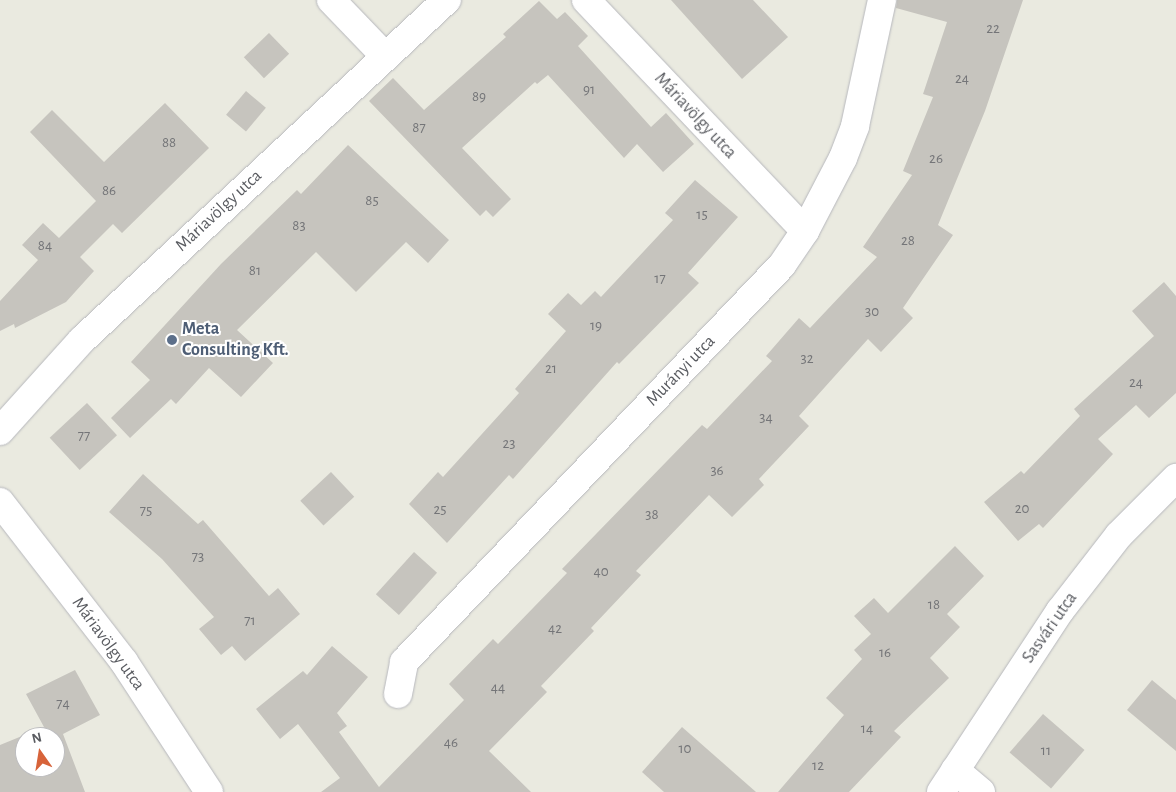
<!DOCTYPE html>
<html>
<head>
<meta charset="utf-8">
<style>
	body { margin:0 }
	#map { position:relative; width:1176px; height:792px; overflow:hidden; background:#eaeae0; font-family:"Alegreya Sans",sans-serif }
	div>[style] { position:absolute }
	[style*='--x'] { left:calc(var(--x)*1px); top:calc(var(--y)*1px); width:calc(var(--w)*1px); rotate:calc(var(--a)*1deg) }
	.building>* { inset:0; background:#c6c4be; transform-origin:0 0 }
	.roads { filter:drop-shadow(0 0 1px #b6b7bc) drop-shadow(0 0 1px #b6b7bc) }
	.minor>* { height:28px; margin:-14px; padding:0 14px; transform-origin:14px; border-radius:14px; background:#fff }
	.dots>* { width:14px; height:14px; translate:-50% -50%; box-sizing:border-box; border:2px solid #fff; border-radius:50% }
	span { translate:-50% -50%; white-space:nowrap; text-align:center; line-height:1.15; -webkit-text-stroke:4px #fff; paint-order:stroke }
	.number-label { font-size:15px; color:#747578 }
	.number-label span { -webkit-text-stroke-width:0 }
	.street-label { font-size:18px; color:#595b60 }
	.service-label { font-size:18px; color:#4e5e75; font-weight:700 }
	.left { translate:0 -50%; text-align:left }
	.north { position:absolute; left:15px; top:727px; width:50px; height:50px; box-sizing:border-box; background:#fff; border:1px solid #bdbdbf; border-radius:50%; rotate:347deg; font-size:14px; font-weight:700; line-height:20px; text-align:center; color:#595b60 }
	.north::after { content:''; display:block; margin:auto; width:18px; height:22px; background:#d7633a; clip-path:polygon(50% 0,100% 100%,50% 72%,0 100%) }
</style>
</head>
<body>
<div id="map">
	<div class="building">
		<div style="clip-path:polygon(671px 0,753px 0,788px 37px,742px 79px)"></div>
		<div style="clip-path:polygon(897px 0,1023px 0,985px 111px,938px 225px,953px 235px,903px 308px,913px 318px,881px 352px,868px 339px,799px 416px,809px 426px,759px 479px,764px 485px,732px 517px,709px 495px,636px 571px,641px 575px,591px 628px,594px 631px,541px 686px,547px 692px,489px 751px,531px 792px,321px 792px,340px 778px,298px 724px,280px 739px,256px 709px,303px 671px,307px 675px,332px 646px,368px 677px,337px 713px,347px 726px,339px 732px,379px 787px,464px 700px,449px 684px,493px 639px,498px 644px,567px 573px,562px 569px,702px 425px,707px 429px,772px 361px,766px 356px,799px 318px,810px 328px,877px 257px,863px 247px,912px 175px,903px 171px,933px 97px,923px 94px,947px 22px,896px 8px)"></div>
		<div style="clip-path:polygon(539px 1px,557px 19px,565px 12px,588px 36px,578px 46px,651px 127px,666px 113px,694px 144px,663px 172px,637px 144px,624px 158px,548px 75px,537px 84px,535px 82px,462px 148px,511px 199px,493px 217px,486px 210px,480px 216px,369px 101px,393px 78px,424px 110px,506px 37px,503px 34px)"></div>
		<div style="left:269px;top:33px;width:29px;height:35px;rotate:46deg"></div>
		<div style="left:246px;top:91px;width:26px;height:31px;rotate:40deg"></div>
		<div style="clip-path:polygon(165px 103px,209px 148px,122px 233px,113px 224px,80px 257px,94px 271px,66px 302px,15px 328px,14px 324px,0 331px,0 301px,38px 260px,22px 245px,43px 223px,59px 238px,96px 201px,30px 132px,52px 110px,104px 162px)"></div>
		<div style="clip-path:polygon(348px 145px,449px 240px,428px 263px,406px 242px,356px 292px,316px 252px,237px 330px,273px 363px,241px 397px,209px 368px,176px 404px,171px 399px,130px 438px,111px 418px,150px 380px,131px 362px,221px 264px,297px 190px,301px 194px)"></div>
		<div style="clip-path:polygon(695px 180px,738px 217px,688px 273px,699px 283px,619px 364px,617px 362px,513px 479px,509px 475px,447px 543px,409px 504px,438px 472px,443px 477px,519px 393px,515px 389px,566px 331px,548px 314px,568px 293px,581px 305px,595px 291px,601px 297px,673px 220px,665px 213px)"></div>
		<div style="clip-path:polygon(1164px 282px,1176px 296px,1176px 393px,1149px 418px,1136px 405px,1098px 439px,1113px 454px,1043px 528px,1039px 524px,1018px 541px,984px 502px,1021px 471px,1024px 474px,1080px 416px,1074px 409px,1154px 336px,1132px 311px)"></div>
		<div style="left:87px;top:403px;width:44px;height:51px;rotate:47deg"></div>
		<div style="left:331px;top:472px;width:34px;height:42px;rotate:47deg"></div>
		<div style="clip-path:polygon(143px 474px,198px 524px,203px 520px,269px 596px,278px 588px,300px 614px,245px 661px,232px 646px,221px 655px,199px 629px,214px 617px,162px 559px,109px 512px)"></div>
		<div style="clip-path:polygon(955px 546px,984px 576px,947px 614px,960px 627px,930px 658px,949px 678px,894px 731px,901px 737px,849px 792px,778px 792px,844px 715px,826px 698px,862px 659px,854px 650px,871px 634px,854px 616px,874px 598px,888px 613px)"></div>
		<div style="left:414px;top:552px;width:31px;height:57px;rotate:42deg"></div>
		<div style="clip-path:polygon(evenodd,75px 670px,100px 715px,63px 734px,85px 792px,0 792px,0 745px,44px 727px,26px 694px,75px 670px,25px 737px,55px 737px,55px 767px,25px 767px,25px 737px)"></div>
		<div style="clip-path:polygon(1152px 680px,1176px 700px,1176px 751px,1127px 710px)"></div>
		<div style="left:1043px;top:714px;width:55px;height:51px;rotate:41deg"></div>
		<div style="clip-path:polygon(682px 727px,756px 792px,664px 792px,642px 772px)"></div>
	</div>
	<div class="roads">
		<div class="minor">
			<div style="--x:331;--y:0;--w:76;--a:46.1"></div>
			<div style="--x:586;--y:0;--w:318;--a:46.5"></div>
			<div style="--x:0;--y:431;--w:122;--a:-48"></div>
			<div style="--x:82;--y:340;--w:499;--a:-43"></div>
			<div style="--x:0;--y:502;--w:202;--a:52.2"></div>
			<div style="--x:124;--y:662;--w:155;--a:56.8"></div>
			<div style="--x:398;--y:694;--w:33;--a:-79"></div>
			<div style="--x:404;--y:662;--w:548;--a:-46.4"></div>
			<div style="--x:782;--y:265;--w:41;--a:-55.9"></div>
			<div style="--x:805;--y:231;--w:82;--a:-62.5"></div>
			<div style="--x:843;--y:158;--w:34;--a:-69"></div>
			<div style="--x:855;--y:126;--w:129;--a:-77.9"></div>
			<div style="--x:955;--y:770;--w:34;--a:40"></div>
			<div style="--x:941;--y:792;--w:217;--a:-56.7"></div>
			<div style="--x:1060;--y:611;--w:96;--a:-52.2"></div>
			<div style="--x:1119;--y:535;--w:81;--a:-45"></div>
		</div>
	</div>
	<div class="dots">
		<div style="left:172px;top:340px;background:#5c6f8a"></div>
	</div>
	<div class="number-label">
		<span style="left:993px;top:29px">22</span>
		<span style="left:962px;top:79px">24</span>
		<span style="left:589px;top:90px">91</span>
		<span style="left:479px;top:97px">89</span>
		<span style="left:419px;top:128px">87</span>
		<span style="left:169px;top:143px">88</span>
		<span style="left:936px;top:159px">26</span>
		<span style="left:109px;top:191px">86</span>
		<span style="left:372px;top:201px">85</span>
		<span style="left:702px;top:215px">15</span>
		<span style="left:299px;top:226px">83</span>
		<span style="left:908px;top:241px">28</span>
		<span style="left:45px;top:246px">84</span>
		<span style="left:255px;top:271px">81</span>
		<span style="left:660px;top:279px">17</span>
		<span style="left:872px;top:312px">30</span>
		<span style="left:596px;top:326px">19</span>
		<span style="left:807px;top:359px">32</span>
		<span style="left:551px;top:369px">21</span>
		<span style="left:1136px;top:383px">24</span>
		<span style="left:766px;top:418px">34</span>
		<span style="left:84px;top:436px">77</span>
		<span style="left:509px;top:444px">23</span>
		<span style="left:717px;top:471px">36</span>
		<span style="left:1022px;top:509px">20</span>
		<span style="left:440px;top:510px">25</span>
		<span style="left:146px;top:511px">75</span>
		<span style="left:652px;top:515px">38</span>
		<span style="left:198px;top:557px">73</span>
		<span style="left:601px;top:572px">40</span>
		<span style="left:934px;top:605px">18</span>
		<span style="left:250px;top:621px">71</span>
		<span style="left:555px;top:629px">42</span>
		<span style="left:885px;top:653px">16</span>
		<span style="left:498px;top:688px">44</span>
		<span style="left:63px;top:704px">74</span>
		<span style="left:867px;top:729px">14</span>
		<span style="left:451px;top:743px">46</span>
		<span style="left:685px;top:749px">10</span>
		<span style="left:1046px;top:751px">11</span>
		<span style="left:818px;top:766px">12</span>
	</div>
	<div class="street-label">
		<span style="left:695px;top:116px;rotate:47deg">Máriavölgy utca</span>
		<span style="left:219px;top:211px;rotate:-43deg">Máriavölgy utca</span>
		<span style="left:681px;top:371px;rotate:-46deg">Murányi utca</span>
		<span style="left:1050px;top:628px;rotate:-55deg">Sasvári utca</span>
		<span style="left:108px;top:644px;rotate:54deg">Máriavölgy utca</span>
	</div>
	<div class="service-label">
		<span class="left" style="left:182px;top:340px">Meta<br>Consulting Kft.</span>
	</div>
	<div class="north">N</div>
</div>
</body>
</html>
